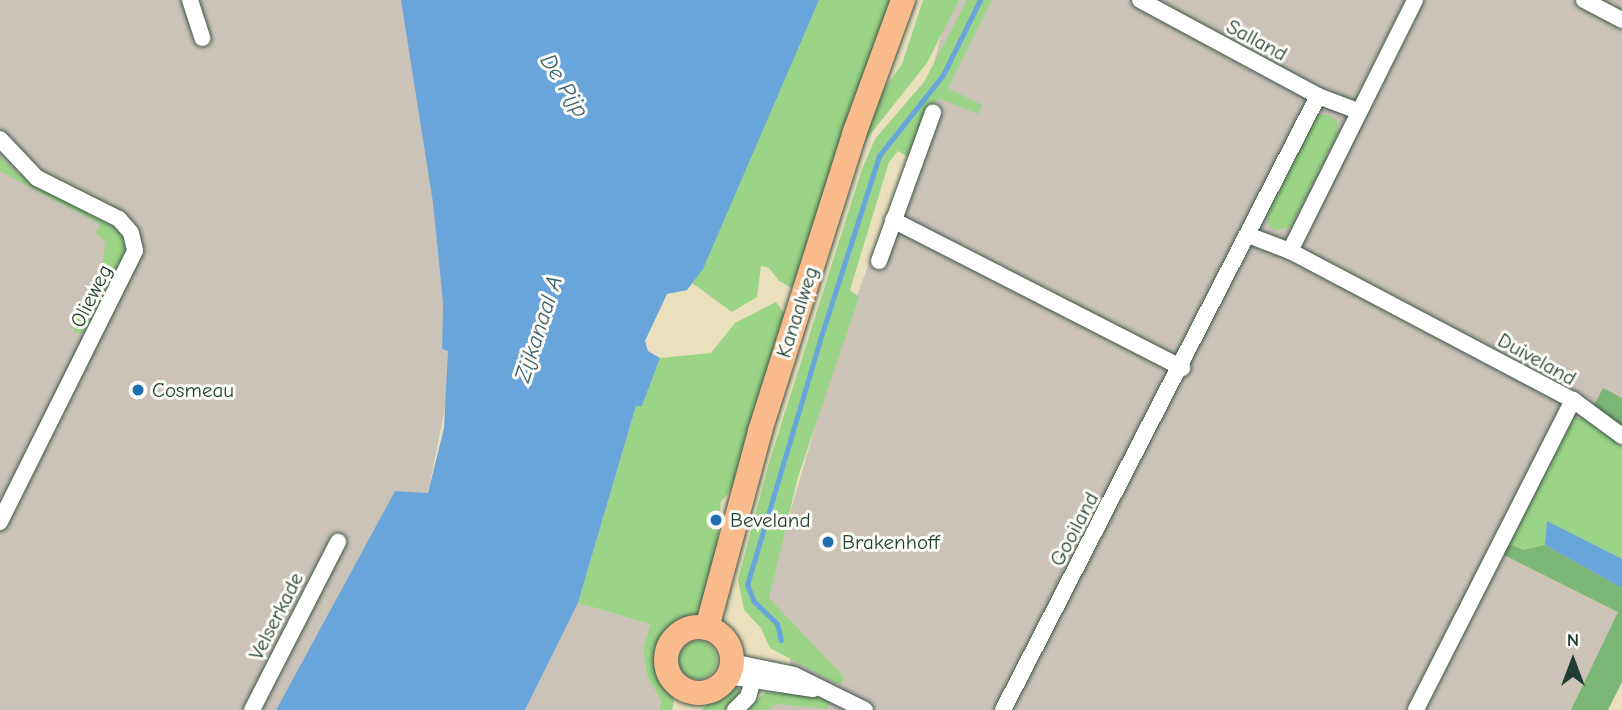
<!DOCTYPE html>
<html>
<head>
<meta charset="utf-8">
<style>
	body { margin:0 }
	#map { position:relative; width:1622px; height:710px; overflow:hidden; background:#eae0be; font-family:"Comic Neue",sans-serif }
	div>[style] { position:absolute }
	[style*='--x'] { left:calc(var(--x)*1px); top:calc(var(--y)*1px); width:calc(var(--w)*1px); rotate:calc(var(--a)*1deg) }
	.industrial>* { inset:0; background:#cbc3b8 }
	.green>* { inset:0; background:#9bd487 }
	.round { border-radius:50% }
	.forest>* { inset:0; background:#7cb674 }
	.water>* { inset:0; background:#69a5da }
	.stream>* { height:4.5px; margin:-2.25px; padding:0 2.25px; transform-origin:2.25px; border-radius:2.25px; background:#69a5da }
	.roads { filter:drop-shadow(0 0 2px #3d5549) drop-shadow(0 0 2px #3d5549) }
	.street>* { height:16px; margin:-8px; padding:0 8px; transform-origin:8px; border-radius:8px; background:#fff }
	.primary>* { height:24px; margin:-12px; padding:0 12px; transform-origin:12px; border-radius:12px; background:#fabb8c }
	.primary>.ring { margin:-12px; padding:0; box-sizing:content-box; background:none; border:24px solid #fabb8c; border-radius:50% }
	.dots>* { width:19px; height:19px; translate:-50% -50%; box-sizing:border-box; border:4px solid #fdfcf7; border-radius:50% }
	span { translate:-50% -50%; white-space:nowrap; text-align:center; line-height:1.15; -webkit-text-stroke:6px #fdfcf7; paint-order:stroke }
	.street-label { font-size:21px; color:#1f3d34 }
	.poi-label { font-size:21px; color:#1f3d34 }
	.left { translate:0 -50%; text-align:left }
	.water-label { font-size:23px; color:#39616e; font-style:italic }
	.north { position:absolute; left:1538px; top:626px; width:70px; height:70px; -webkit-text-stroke:5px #fdfcf7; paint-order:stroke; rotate:0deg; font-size:19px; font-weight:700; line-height:28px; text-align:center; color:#1f3d34 }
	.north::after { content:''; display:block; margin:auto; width:24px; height:32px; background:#1f3d34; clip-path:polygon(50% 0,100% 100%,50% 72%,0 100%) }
</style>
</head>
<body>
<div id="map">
	<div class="industrial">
		<div style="clip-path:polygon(0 0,492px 0,434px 212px,443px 303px,442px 349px,448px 350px,449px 388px,428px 493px,395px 491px,276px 710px,0 710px)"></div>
		<div style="clip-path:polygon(950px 0,1622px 0,1622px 663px,1599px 710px,768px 710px,776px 703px,790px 664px,789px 627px,765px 598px,840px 342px,915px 138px)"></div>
		<div style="clip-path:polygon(578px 603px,650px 624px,643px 650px,647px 676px,661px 701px,659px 710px,525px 710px)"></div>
	</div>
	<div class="green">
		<div style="clip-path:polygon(819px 0,891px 0,792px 288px,779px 281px,769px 268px,761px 266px,757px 297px,732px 312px,692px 283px)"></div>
		<div style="clip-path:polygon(923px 0,959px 0,927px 63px,865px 141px,834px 234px,870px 109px,902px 64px)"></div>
		<div style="clip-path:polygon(967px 0,992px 0,948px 88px,982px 105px,978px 114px,938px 98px,910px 158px,898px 151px,889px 162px,850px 290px,859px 297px,798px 477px,769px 598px,844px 677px,841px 684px,835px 683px,770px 648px,761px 628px,744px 610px,738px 580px,769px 463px,862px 169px,875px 139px,924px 82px)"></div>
		<div style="clip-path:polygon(1317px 115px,1329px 115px,1337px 121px,1338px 134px,1291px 227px,1276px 230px,1269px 227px,1266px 212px)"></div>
		<div style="clip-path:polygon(0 157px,19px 175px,125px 234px,128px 251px,86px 333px,75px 333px,72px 325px,102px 265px,106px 243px,96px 233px,100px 224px,0 171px)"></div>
		<div style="clip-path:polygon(776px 302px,784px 313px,784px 326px,735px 484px,721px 502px,716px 556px,697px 616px,669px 633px,662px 645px,661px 666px,673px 688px,674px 701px,672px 710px,659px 710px,661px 701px,647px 676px,643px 650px,650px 624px,578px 603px,636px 406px,642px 406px,660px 358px,711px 353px,735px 323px)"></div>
		<div style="clip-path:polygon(1573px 417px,1593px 421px,1622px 447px,1622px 559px,1547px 521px,1545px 545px,1524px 550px,1502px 541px,1564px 420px)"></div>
		<div class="round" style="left:679px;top:641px;width:38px;height:38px"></div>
		<div style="clip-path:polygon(728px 687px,739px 688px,740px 695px,725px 710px,701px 710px)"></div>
		<div style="clip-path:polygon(766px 692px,807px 694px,829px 701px,828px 709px,776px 704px,768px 710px,746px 710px)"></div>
	</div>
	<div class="forest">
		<div style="clip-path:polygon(1603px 388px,1622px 398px,1622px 427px,1594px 405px)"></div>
		<div style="clip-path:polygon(1501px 541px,1524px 550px,1545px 545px,1622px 588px,1622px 682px,1608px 710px,1571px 710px,1618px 612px,1496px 551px)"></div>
	</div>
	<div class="water">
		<div style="clip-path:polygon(401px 0,819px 0,703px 269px,687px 290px,667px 294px,645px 341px,648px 351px,660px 358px,642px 406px,636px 406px,578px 603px,525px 710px,276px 710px,395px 491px,428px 493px,444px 428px,448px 351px,442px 349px,443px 303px,433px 203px)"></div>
		<div style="clip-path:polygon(1547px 521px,1622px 559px,1622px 588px,1545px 545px)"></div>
	</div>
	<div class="stream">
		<div style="--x:781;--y:641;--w:17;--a:-103"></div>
		<div style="--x:777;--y:624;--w:32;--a:-136"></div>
		<div style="--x:754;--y:602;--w:18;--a:-112"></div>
		<div style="--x:747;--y:585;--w:252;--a:-73.4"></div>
		<div style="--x:819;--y:343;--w:196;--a:-72.2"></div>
		<div style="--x:879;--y:156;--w:103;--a:-51.7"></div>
		<div style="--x:943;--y:75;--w:84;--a:-63.7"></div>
	</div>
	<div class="roads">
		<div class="street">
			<div style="--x:190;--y:0;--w:40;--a:72"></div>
			<div style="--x:1140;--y:0;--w:202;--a:28.3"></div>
			<div style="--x:1318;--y:96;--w:43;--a:20.6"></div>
			<div style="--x:1584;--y:0;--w:43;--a:27.8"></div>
			<div style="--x:0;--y:139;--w:54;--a:46.5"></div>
			<div style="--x:37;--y:178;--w:92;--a:26.6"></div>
			<div style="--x:119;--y:219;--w:18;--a:49"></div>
			<div style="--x:131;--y:233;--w:18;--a:77"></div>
			<div style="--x:135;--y:251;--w:303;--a:116.5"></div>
			<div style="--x:893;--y:220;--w:325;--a:27.1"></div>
			<div style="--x:1248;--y:235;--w:45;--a:20.9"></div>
			<div style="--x:1290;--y:251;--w:320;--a:27.8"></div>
			<div style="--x:1573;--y:400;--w:347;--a:116.9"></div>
			<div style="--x:1290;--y:251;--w:280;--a:-63.5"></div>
			<div style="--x:879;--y:261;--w:158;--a:-70"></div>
			<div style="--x:1573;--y:400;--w:61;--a:36.3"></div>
			<div style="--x:732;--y:662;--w:63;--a:11.8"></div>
			<div style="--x:794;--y:675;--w:79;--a:26.2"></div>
			<div style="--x:728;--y:676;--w:86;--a:8.7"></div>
			<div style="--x:252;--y:710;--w:189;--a:-62.9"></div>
			<div style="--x:735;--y:710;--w:18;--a:-45"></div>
			<div style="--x:748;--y:697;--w:17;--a:-73"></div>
			<div style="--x:1003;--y:710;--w:690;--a:-62.84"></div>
		</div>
		<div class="primary">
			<div class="ring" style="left:666px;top:627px;width:42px;height:42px"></div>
			<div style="--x:707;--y:628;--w:204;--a:-74.9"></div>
			<div style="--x:760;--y:431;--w:312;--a:-72.4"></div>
			<div style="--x:854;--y:134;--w:143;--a:-69.9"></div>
		</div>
	</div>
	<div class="dots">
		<div style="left:138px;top:390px;background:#1f6fb2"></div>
		<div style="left:716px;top:520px;background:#1f6fb2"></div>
		<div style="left:828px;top:542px;background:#1f6fb2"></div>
	</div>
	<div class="street-label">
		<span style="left:1257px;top:40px;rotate:28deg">Salland</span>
		<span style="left:91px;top:296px;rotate:-63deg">Olieweg</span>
		<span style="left:797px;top:312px;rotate:-72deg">Kanaalweg</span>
		<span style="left:1537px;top:359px;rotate:29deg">Duiveland</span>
		<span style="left:1074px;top:529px;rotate:-62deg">Gooiland</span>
		<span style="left:276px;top:616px;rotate:-63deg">Velserkade</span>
	</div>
	<div class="poi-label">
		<span class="left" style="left:152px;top:390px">Cosmeau</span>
		<span class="left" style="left:730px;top:520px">Beveland</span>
		<span class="left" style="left:842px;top:542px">Brakenhoff</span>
	</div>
	<div class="water-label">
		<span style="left:564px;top:86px;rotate:58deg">De Pijp</span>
		<span style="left:539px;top:329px;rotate:-72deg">Zijkanaal A</span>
	</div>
	<div class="north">N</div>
</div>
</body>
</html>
